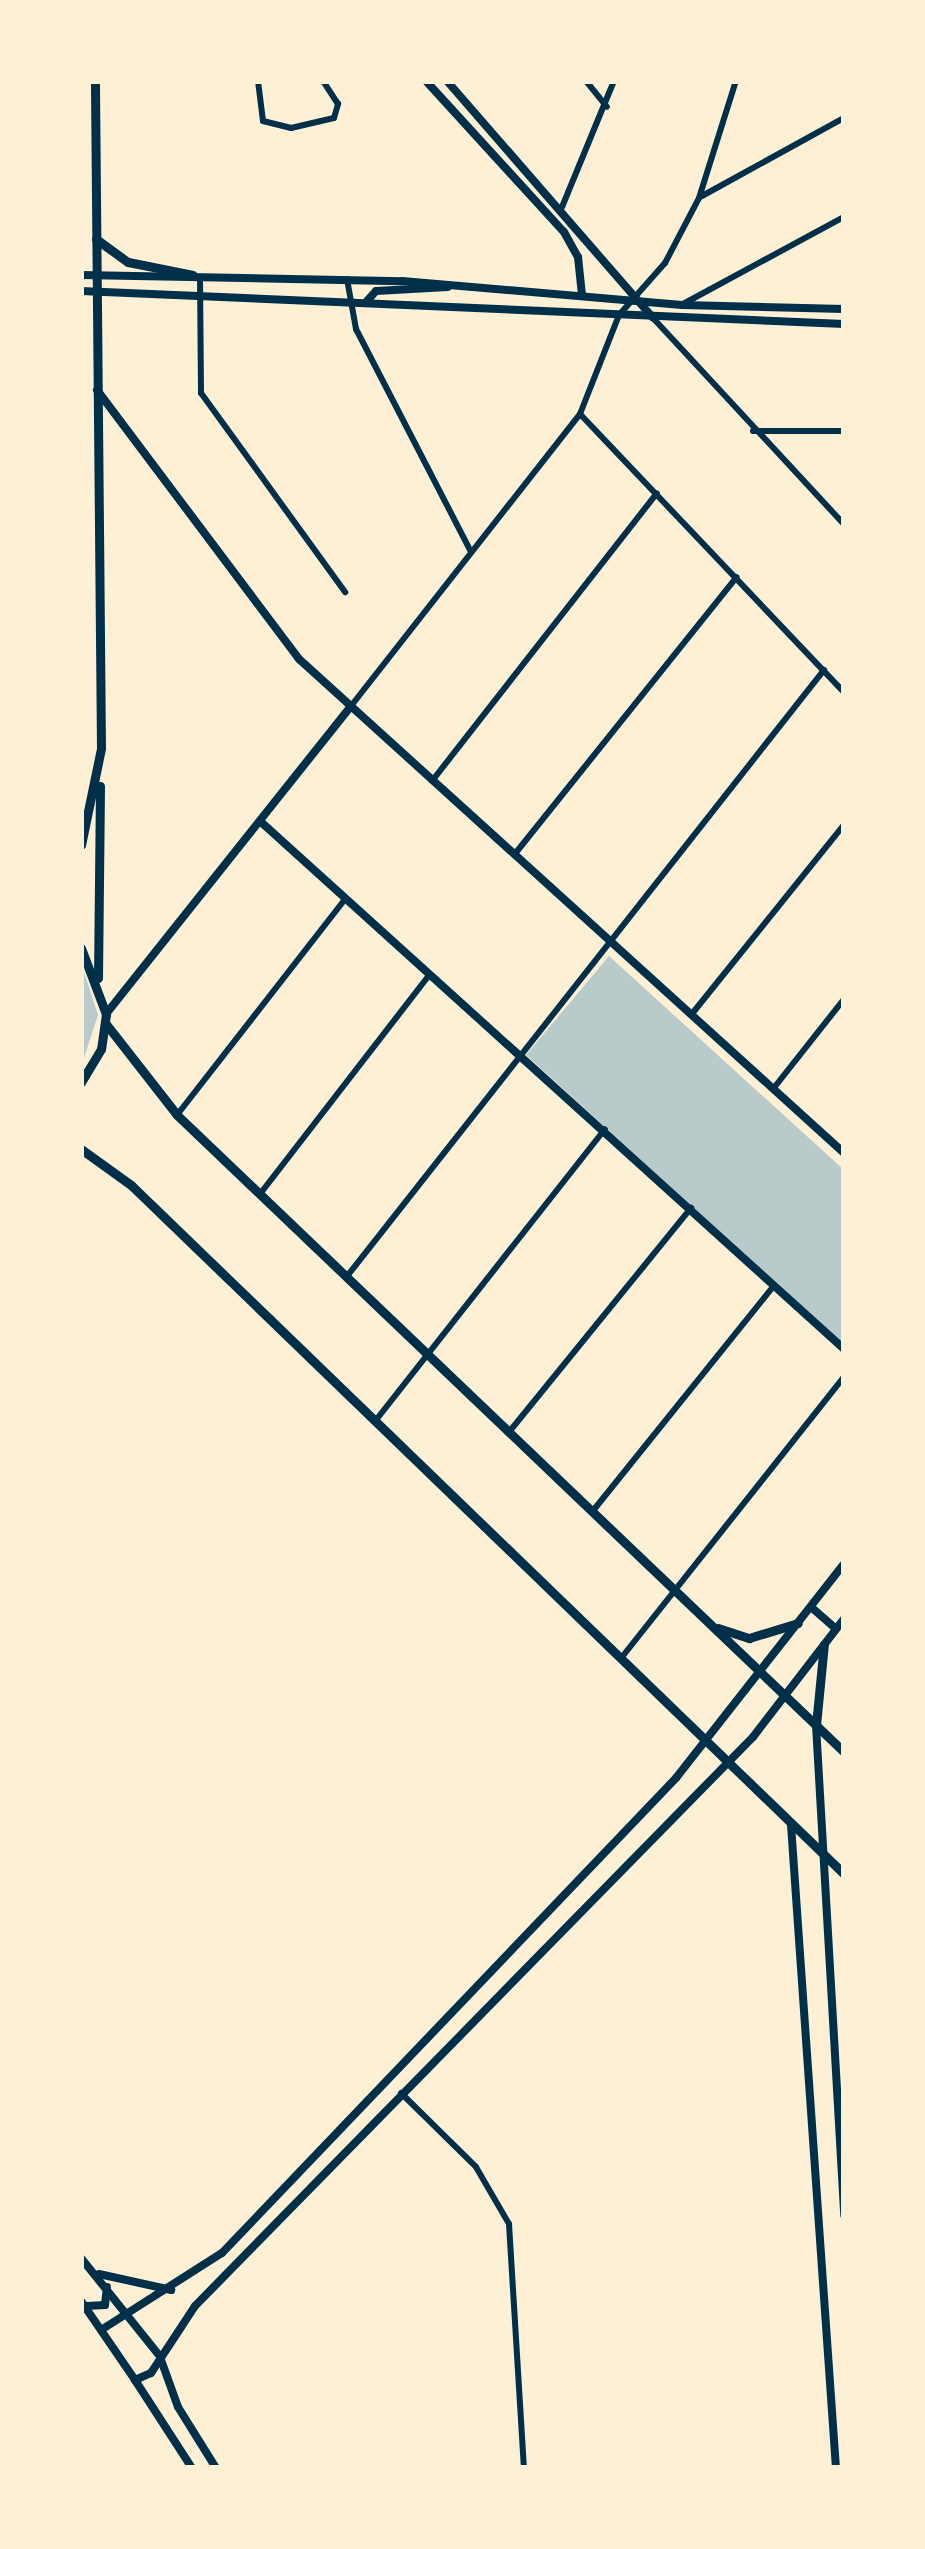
<!DOCTYPE html>
<html>
<head>
<meta charset="utf-8">
<style>
	body { margin:0 }
	#map { position:relative; width:925px; height:2549px; overflow:hidden; background:#fdf0d5; font-family:Roboto,sans-serif }
	div>[style] { position:absolute }
	[style*='--x'] { left:calc(var(--x)*1px); top:calc(var(--y)*1px); width:calc(var(--w)*1px); rotate:calc(var(--a)*1deg) }
	.green>* { inset:0; background:#b9caca }
	.minor>* { height:6px; margin:-3px; padding:0 3px; transform-origin:3px; border-radius:3px; background:#003049 }
	.tertiary>* { height:8px; margin:-4px; padding:0 4px; transform-origin:4px; border-radius:4px; background:#003049 }
	.secondary>* { height:8px; margin:-4px; padding:0 4px; transform-origin:4px; border-radius:4px; background:#003049 }
	.primary>* { height:9px; margin:-4.5px; padding:0 4.5px; transform-origin:4.5px; border-radius:4.5px; background:#003049 }
	span { translate:-50% -50%; white-space:nowrap; text-align:center; line-height:1.15; -webkit-text-stroke:10px #fdf0d5; paint-order:stroke }
	.frame { position:absolute; inset:0; border:84px solid #fdf0d5; pointer-events:none }
</style>
</head>
<body>
<div id="map">
	<div class="green">
		<div style="clip-path:polygon(609px 956px,844px 1170px,844px 1345px,526px 1055px)"></div>
		<div style="clip-path:polygon(81px 963px,98px 1015px,81px 1067px)"></div>
	</div>
	<div class="minor">
		<div style="--x:258;--y:81;--w:40;--a:82.9"></div>
		<div style="--x:263;--y:121;--w:29;--a:14"></div>
		<div style="--x:291;--y:128;--w:44;--a:-13.1"></div>
		<div style="--x:334;--y:118;--w:15;--a:-74"></div>
		<div style="--x:338;--y:104;--w:27;--a:-123"></div>
		<div style="--x:586;--y:81;--w:33;--a:51"></div>
		<div style="--x:702;--y:196;--w:162;--a:-28.8"></div>
		<div style="--x:562;--y:207;--w:136;--a:-67.6"></div>
		<div style="--x:200;--y:277;--w:116;--a:89.5"></div>
		<div style="--x:201;--y:393;--w:246;--a:54.1"></div>
		<div style="--x:347;--y:279;--w:51;--a:79.8"></div>
		<div style="--x:356;--y:329;--w:251;--a:62.7"></div>
		<div style="--x:683;--y:304;--w:183;--a:-28.4"></div>
		<div style="--x:653;--y:318;--w:281;--a:47.2"></div>
		<div style="--x:580;--y:414;--w:383;--a:46.5"></div>
		<div style="--x:753;--y:431;--w:91;--a:0"></div>
		<div style="--x:351;--y:706;--w:371;--a:-51.9"></div>
		<div style="--x:580;--y:414;--w:106;--a:-68.5"></div>
		<div style="--x:619;--y:315;--w:69;--a:-48.5"></div>
		<div style="--x:665;--y:263;--w:73;--a:-62.4"></div>
		<div style="--x:699;--y:198;--w:123;--a:-72.5"></div>
		<div style="--x:432;--y:781;--w:365;--a:-52"></div>
		<div style="--x:514;--y:855;--w:356;--a:-51.3"></div>
		<div style="--x:691;--y:1015;--w:244;--a:-51.2"></div>
		<div style="--x:773;--y:1089;--w:115;--a:-51.7"></div>
		<div style="--x:177;--y:1115;--w:275;--a:-52.1"></div>
		<div style="--x:260;--y:1194;--w:278;--a:-52.3"></div>
		<div style="--x:348;--y:1275;--w:770;--a:-51.81"></div>
		<div style="--x:376;--y:1420;--w:370;--a:-51.8"></div>
		<div style="--x:509;--y:1432;--w:289;--a:-50.9"></div>
		<div style="--x:592;--y:1512;--w:290;--a:-51.2"></div>
		<div style="--x:622;--y:1657;--w:357;--a:-51.6"></div>
		<div style="--x:401;--y:2093;--w:105;--a:44.6"></div>
		<div style="--x:476;--y:2167;--w:66;--a:59.9"></div>
		<div style="--x:509;--y:2224;--w:244;--a:86.5"></div>
	</div>
	<div class="tertiary">
		<div style="--x:426;--y:81;--w:205;--a:47.6"></div>
		<div style="--x:564;--y:232;--w:29;--a:61"></div>
		<div style="--x:578;--y:257;--w:36;--a:84"></div>
		<div style="--x:447;--y:81;--w:313;--a:49"></div>
		<div style="--x:81;--y:275;--w:321;--a:1.1"></div>
		<div style="--x:402;--y:281;--w:281;--a:4.9"></div>
		<div style="--x:682;--y:305;--w:162;--a:1.4"></div>
		<div style="--x:81;--y:291;--w:764;--a:2.48"></div>
		<div style="--x:367;--y:301;--w:13;--a:-48"></div>
		<div style="--x:376;--y:291;--w:72;--a:-3.2"></div>
		<div style="--x:97;--y:390;--w:336;--a:53.1"></div>
		<div style="--x:299;--y:659;--w:736;--a:42.19"></div>
		<div style="--x:261;--y:822;--w:786;--a:42.11"></div>
		<div style="--x:106;--y:1014;--w:394;--a:-51.5"></div>
		<div style="--x:816;--y:1725;--w:491;--a:86.7"></div>
		<div style="--x:791;--y:1825;--w:645;--a:86"></div>
		<div style="--x:160;--y:2357;--w:53;--a:70.2"></div>
		<div style="--x:178;--y:2407;--w:72;--a:58.1"></div>
		<div style="--x:135;--y:2380;--w:105;--a:57.1"></div>
	</div>
	<div class="secondary">
		<div style="--x:811;--y:1607;--w:33;--a:41"></div>
		<div style="--x:81;--y:2258;--w:124;--a:51.2"></div>
		<div style="--x:99;--y:2274;--w:74;--a:12.5"></div>
		<div style="--x:81;--y:2301;--w:96;--a:55.6"></div>
		<div style="--x:135;--y:2380;--w:17;--a:-24"></div>
		<div style="--x:151;--y:2373;--w:80;--a:-56.7"></div>
		<div style="--x:195;--y:2306;--w:797;--a:-45.56"></div>
		<div style="--x:753;--y:1737;--w:149;--a:-52.4"></div>
		<div style="--x:87;--y:2306;--w:18;--a:-3"></div>
		<div style="--x:105;--y:2305;--w:18;--a:-84"></div>
		<div style="--x:101;--y:2330;--w:143;--a:-32.5"></div>
		<div style="--x:222;--y:2253;--w:657;--a:-46.29"></div>
		<div style="--x:676;--y:1778;--w:272;--a:-51.9"></div>
	</div>
	<div class="primary">
		<div style="--x:96;--y:239;--w:39;--a:36"></div>
		<div style="--x:128;--y:262;--w:66;--a:11.3"></div>
		<div style="--x:81;--y:845;--w:99;--a:-78.3"></div>
		<div style="--x:101;--y:748;--w:667;--a:-90.52"></div>
		<div style="--x:81;--y:948;--w:71;--a:69.3"></div>
		<div style="--x:106;--y:1014;--w:35;--a:98"></div>
		<div style="--x:101;--y:1049;--w:39;--a:121"></div>
		<div style="--x:98;--y:978;--w:192;--a:-89.4"></div>
		<div style="--x:106;--y:1024;--w:115;--a:52"></div>
		<div style="--x:177;--y:1115;--w:922;--a:43.68"></div>
		<div style="--x:81;--y:1149;--w:62;--a:35.8"></div>
		<div style="--x:131;--y:1185;--w:992;--a:44.02"></div>
		<div style="--x:718;--y:1628;--w:33;--a:18"></div>
		<div style="--x:749;--y:1638;--w:51;--a:-17"></div>
		<div style="--x:816;--y:1725;--w:81;--a:-84.4"></div>
	</div>
	<div class="frame"></div>
</div>
</body>
</html>
